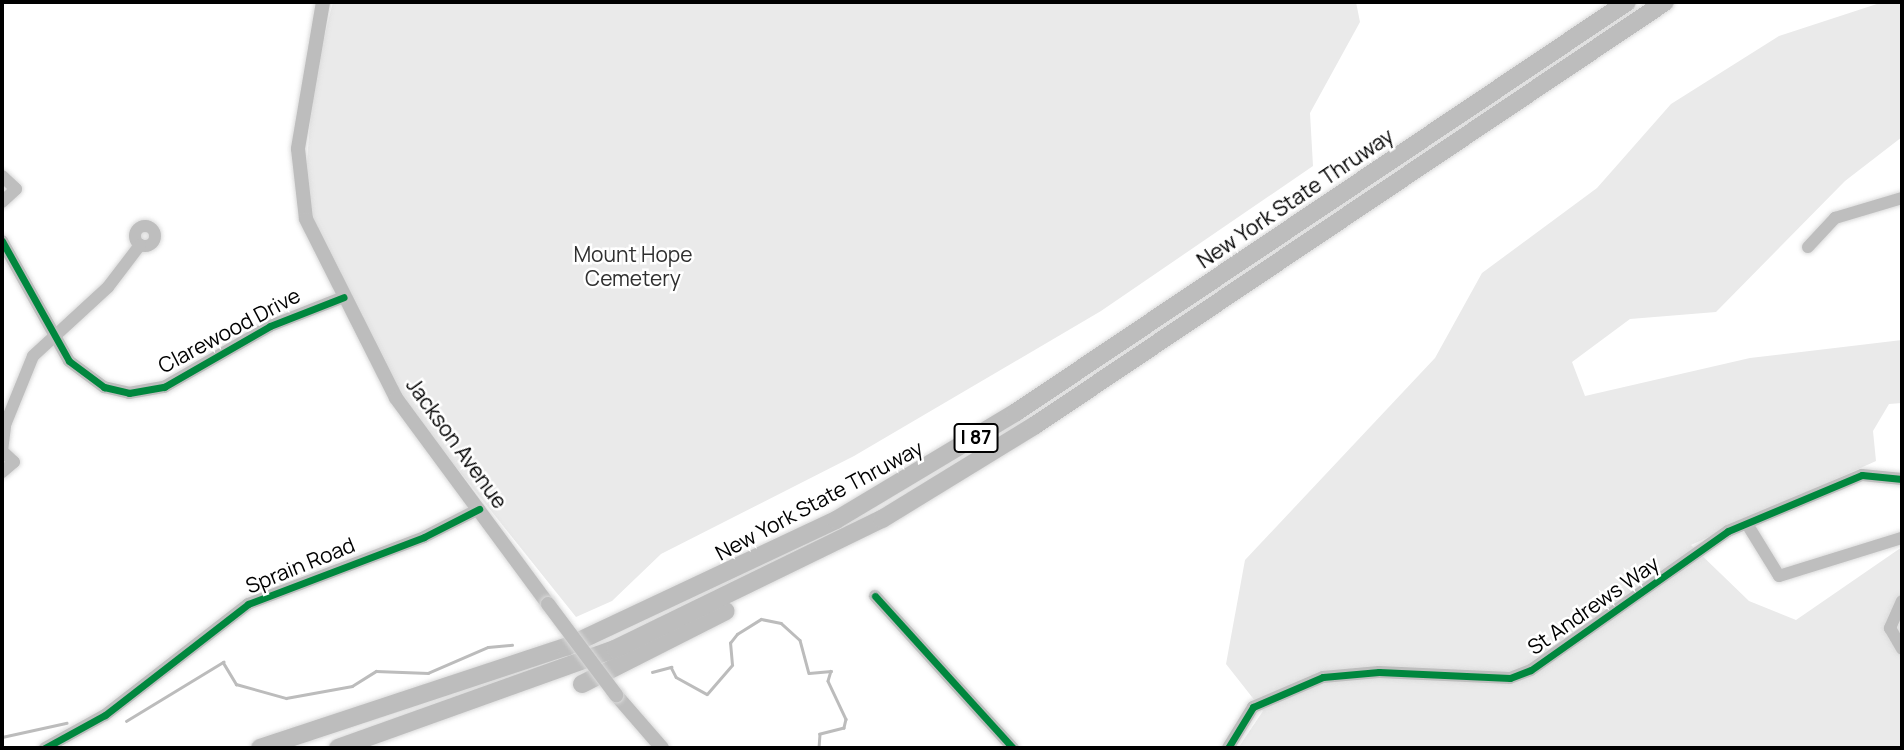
<!DOCTYPE html>
<html>
<head>
<meta charset="utf-8">
<style>
	body { margin:0 }
	#map { position:relative; width:1904px; height:750px; overflow:hidden; background:#fff; font-family:Manrope,sans-serif }
	div>[style] { position:absolute }
	[style*='--x'] { left:calc(var(--x)*1px); top:calc(var(--y)*1px); width:calc(var(--w)*1px); rotate:calc(var(--a)*1deg) }
	.green>* { inset:0; background:#eaeaea }
	.stream>* { height:2.5px; margin:-1.25px; padding:0 1.25px; transform-origin:1.25px; border-radius:1.25px; background:#bcbcbc }
	.roads { filter:drop-shadow(0 0 2px #dbdbdb) drop-shadow(0 0 2px #dbdbdb) }
	.minor>* { height:12px; margin:-6px; padding:0 6px; transform-origin:6px; border-radius:6px; background:#bebebe }
	.minor>.ring { margin:-6px; padding:0; box-sizing:content-box; background:none; border:12px solid #bebebe; border-radius:50% }
	.major>* { height:14px; margin:-7px; padding:0 7px; transform-origin:7px; border-radius:7px; background:#bdbdbd }
	.highway>* { height:18px; margin:-9px; padding:0 9px; transform-origin:9px; border-radius:9px; background:#bdbdbd }
	.bridges { filter:drop-shadow(0 0 2px #dbdbdb) drop-shadow(0 0 2px #dbdbdb) }
	.major-bridge>* { height:14px; margin:-7px; padding:0 7px; transform-origin:7px; border-radius:7px; background:#bdbdbd }
	.cycleway>* { height:7px; margin:-3.5px; padding:0 3.5px; transform-origin:3.5px; border-radius:3.5px; background:#00873e }
	span { translate:-50% -50%; white-space:nowrap; text-align:center; line-height:1.15; -webkit-text-stroke:5px #fff; paint-order:stroke }
	.shield-label span { padding:2px 5px; background:#fff; border:2px solid; border-radius:5px; -webkit-text-stroke-width:0 }
	.shield-label { font-size:19px; color:#000; font-weight:700 }
	.street-label { font-size:21px; color:#000 }
	.park-label { font-size:21px; color:#2f2f2f }
	.frame { position:absolute; inset:0; border:4px solid #000; pointer-events:none }
</style>
</head>
<body>
<div id="map">
	<div class="green">
		<div style="clip-path:polygon(333px 2px,1356px 2px,1360px 22px,1310px 113px,1313px 166px,1101px 311px,854px 456px,661px 554px,612px 601px,576px 617px,396px 392px,313px 218px,306px 176px,313px 82px)"></div>
		<div style="clip-path:polygon(1883px 2px,1902px 2px,1902px 137px,1845px 181px,1716px 312px,1630px 319px,1572px 362px,1585px 396px,1750px 358px,1902px 340px,1902px 403px,1889px 404px,1873px 431px,1876px 461px,1691px 545px,1749px 601px,1796px 620px,1902px 547px,1902px 748px,1238px 748px,1263px 711px,1226px 664px,1245px 560px,1435px 358px,1482px 273px,1597px 188px,1671px 104px,1779px 36px)"></div>
	</div>
	<div class="stream">
		<div style="--x:652;--y:672;--w:20;--a:-15"></div>
		<div style="--x:671;--y:667;--w:11;--a:63"></div>
		<div style="--x:676;--y:677;--w:35;--a:29"></div>
		<div style="--x:707;--y:694;--w:38;--a:-49"></div>
		<div style="--x:732;--y:665;--w:22;--a:-95"></div>
		<div style="--x:730;--y:643;--w:11;--a:-52"></div>
		<div style="--x:737;--y:634;--w:28;--a:-32"></div>
		<div style="--x:761;--y:619;--w:20;--a:11"></div>
		<div style="--x:781;--y:623;--w:25;--a:42"></div>
		<div style="--x:800;--y:640;--w:34;--a:75"></div>
		<div style="--x:809;--y:673;--w:22;--a:-5"></div>
		<div style="--x:831;--y:671;--w:10;--a:107"></div>
		<div style="--x:828;--y:681;--w:42;--a:64.7"></div>
		<div style="--x:846;--y:719;--w:9;--a:103"></div>
		<div style="--x:844;--y:728;--w:25;--a:166"></div>
		<div style="--x:820;--y:734;--w:14;--a:94"></div>
		<div style="--x:126;--y:721;--w:114;--a:-31.3"></div>
		<div style="--x:223;--y:662;--w:26;--a:59"></div>
		<div style="--x:236;--y:684;--w:52;--a:15.6"></div>
		<div style="--x:286;--y:698;--w:67;--a:-10.3"></div>
		<div style="--x:352;--y:686;--w:28;--a:-32"></div>
		<div style="--x:376;--y:671;--w:52;--a:2.2"></div>
		<div style="--x:428;--y:673;--w:65;--a:-23.4"></div>
		<div style="--x:488;--y:647;--w:24;--a:-5"></div>
		<div style="--x:2;--y:737;--w:66;--a:-12.3"></div>
	</div>
	<div class="roads">
		<div class="minor">
			<div style="--x:2;--y:176;--w:19;--a:43"></div>
			<div style="--x:16;--y:189;--w:19;--a:137"></div>
			<div class="ring" style="left:135px;top:226px;width:8px;height:8px"></div>
			<div style="--x:2;--y:241;--w:137;--a:60.8"></div>
			<div style="--x:69;--y:361;--w:44;--a:36.6"></div>
			<div style="--x:104;--y:387;--w:26;--a:13"></div>
			<div style="--x:129;--y:393;--w:36;--a:-10"></div>
			<div style="--x:164;--y:387;--w:122;--a:-29.9"></div>
			<div style="--x:270;--y:326;--w:79;--a:-21.4"></div>
			<div style="--x:1808;--y:247;--w:40;--a:-47"></div>
			<div style="--x:1835;--y:218;--w:70;--a:-16.6"></div>
			<div style="--x:2;--y:451;--w:26;--a:-83"></div>
			<div style="--x:5;--y:425;--w:74;--a:-67.9"></div>
			<div style="--x:33;--y:356;--w:102;--a:-42.6"></div>
			<div style="--x:108;--y:287;--w:53;--a:-52.7"></div>
			<div style="--x:2;--y:451;--w:16;--a:43"></div>
			<div style="--x:14;--y:462;--w:16;--a:140"></div>
			<div style="--x:1747;--y:524;--w:61;--a:58.4"></div>
			<div style="--x:1779;--y:576;--w:129;--a:-17.2"></div>
			<div style="--x:875;--y:596;--w:205;--a:47.8"></div>
			<div style="--x:1902;--y:601;--w:30;--a:114"></div>
			<div style="--x:1890;--y:628;--w:24;--a:60"></div>
			<div style="--x:45;--y:748;--w:68;--a:-28.8"></div>
			<div style="--x:105;--y:715;--w:181;--a:-37.8"></div>
			<div style="--x:248;--y:604;--w:188;--a:-20.8"></div>
			<div style="--x:424;--y:537;--w:62;--a:-27"></div>
			<div style="--x:1228;--y:748;--w:48;--a:-58.6"></div>
			<div style="--x:1253;--y:707;--w:76;--a:-23.2"></div>
			<div style="--x:1323;--y:677;--w:56;--a:-5.1"></div>
			<div style="--x:1379;--y:672;--w:131;--a:2.6"></div>
			<div style="--x:1510;--y:678;--w:22;--a:-21"></div>
			<div style="--x:1531;--y:670;--w:241;--a:-35.2"></div>
			<div style="--x:1728;--y:531;--w:145;--a:-22.7"></div>
			<div style="--x:1862;--y:475;--w:40;--a:5.7"></div>
		</div>
		<div class="major">
			<div style="--x:323;--y:2;--w:149;--a:99.7"></div>
			<div style="--x:298;--y:149;--w:70;--a:83.5"></div>
			<div style="--x:306;--y:219;--w:200;--a:63.3"></div>
			<div style="--x:396;--y:398;--w:256;--a:53.6"></div>
			<div style="--x:616;--y:695;--w:70;--a:49"></div>
		</div>
		<div class="highway">
			<div style="--x:582;--y:684;--w:161;--a:-26.9"></div>
			<div style="--x:260;--y:748;--w:322;--a:-18.3"></div>
			<div style="--x:566;--y:647;--w:298;--a:-25.2"></div>
			<div style="--x:836;--y:520;--w:209;--a:-30.9"></div>
			<div style="--x:1015;--y:413;--w:737;--a:-33.88"></div>
			<div style="--x:338;--y:748;--w:294;--a:-19.7"></div>
			<div style="--x:615;--y:649;--w:297;--a:-26"></div>
			<div style="--x:882;--y:519;--w:178;--a:-31.5"></div>
			<div style="--x:1034;--y:426;--w:760;--a:-33.9"></div>
		</div>
	</div>
	<div class="bridges">
		<div class="major-bridge">
			<div style="--x:548;--y:604;--w:114;--a:53.2"></div>
		</div>
	</div>
	<div class="cycleway">
		<div style="--x:2;--y:241;--w:137;--a:60.8"></div>
		<div style="--x:69;--y:361;--w:44;--a:36.6"></div>
		<div style="--x:104;--y:387;--w:26;--a:13"></div>
		<div style="--x:129;--y:393;--w:36;--a:-10"></div>
		<div style="--x:164;--y:387;--w:122;--a:-29.9"></div>
		<div style="--x:270;--y:326;--w:79;--a:-21.4"></div>
		<div style="--x:875;--y:596;--w:205;--a:47.8"></div>
		<div style="--x:45;--y:748;--w:68;--a:-28.8"></div>
		<div style="--x:105;--y:715;--w:181;--a:-37.8"></div>
		<div style="--x:248;--y:604;--w:188;--a:-20.8"></div>
		<div style="--x:424;--y:537;--w:62;--a:-27"></div>
		<div style="--x:1228;--y:748;--w:48;--a:-58.6"></div>
		<div style="--x:1253;--y:707;--w:76;--a:-23.2"></div>
		<div style="--x:1323;--y:677;--w:56;--a:-5.1"></div>
		<div style="--x:1379;--y:672;--w:131;--a:2.6"></div>
		<div style="--x:1510;--y:678;--w:22;--a:-21"></div>
		<div style="--x:1531;--y:670;--w:241;--a:-35.2"></div>
		<div style="--x:1728;--y:531;--w:145;--a:-22.7"></div>
		<div style="--x:1862;--y:475;--w:40;--a:5.7"></div>
	</div>
	<div class="shield-label">
		<span style="left:976px;top:438px">I 87</span>
	</div>
	<div class="street-label">
		<span style="left:1295px;top:198px;rotate:-34deg">New York State Thruway</span>
		<span style="left:229px;top:330px;rotate:-28deg">Clarewood Drive</span>
		<span style="left:457px;top:443px;rotate:54deg">Jackson Avenue</span>
		<span style="left:819px;top:500px;rotate:-28deg">New York State Thruway</span>
		<span style="left:300px;top:565px;rotate:-22deg">Sprain Road</span>
		<span style="left:1593px;top:605px;rotate:-35deg">St Andrews Way</span>
	</div>
	<div class="park-label">
		<span style="left:633px;top:266px">Mount Hope<br>Cemetery</span>
	</div>
	<div class="frame"></div>
</div>
</body>
</html>
